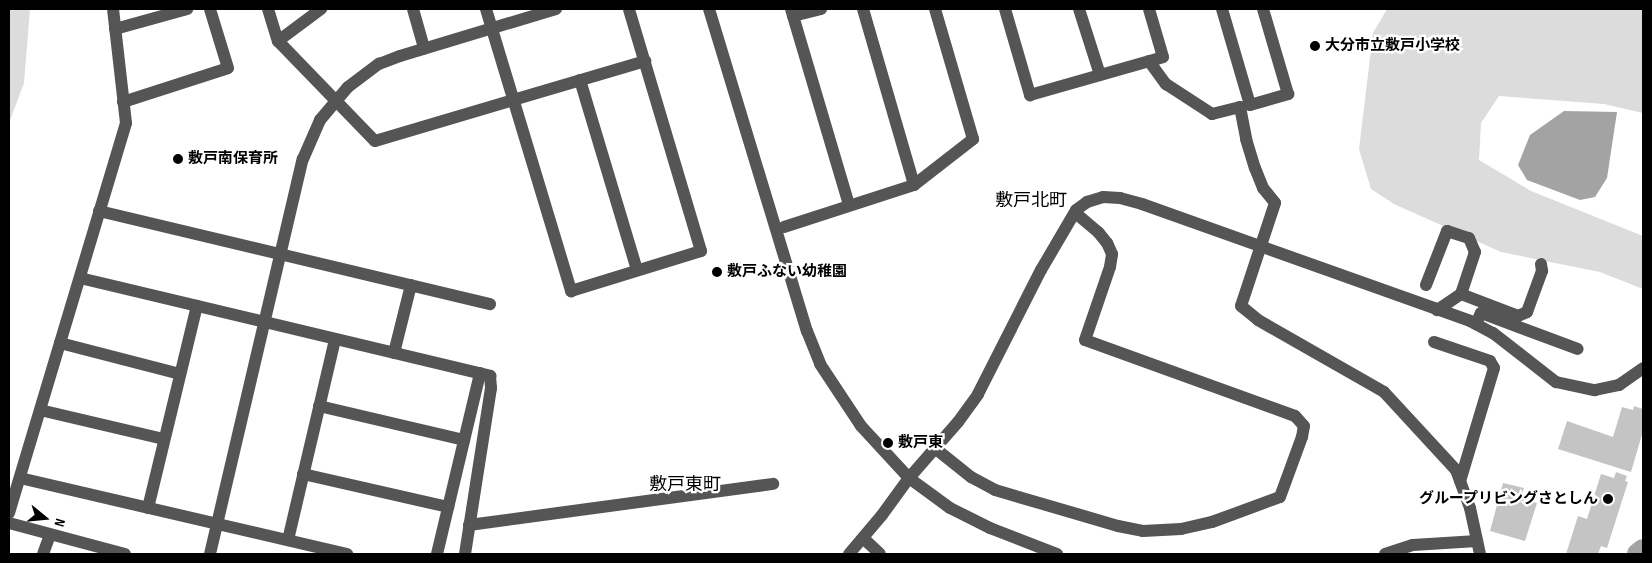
<!DOCTYPE html>
<html>
<head>
<meta charset="utf-8">
<style>
	body { margin:0 }
	#map { position:relative; width:1652px; height:563px; overflow:hidden; background:#fff; font-family:"Sofia Sans Condensed","Noto Sans JP",sans-serif }
	div>[style] { position:absolute }
	[style*='--x'] { left:calc(var(--x)*1px); top:calc(var(--y)*1px); width:calc(var(--w)*1px); rotate:calc(var(--a)*1deg) }
	.green>* { inset:0; background:#dcdcdc }
	.water>* { inset:0; background:#a3a3a3 }
	.river>* { height:22px; margin:-11px; padding:0 11px; transform-origin:11px; border-radius:11px; background:#a3a3a3 }
	.building>* { inset:0; background:#c4c4c4 }
	.minor>* { height:12px; margin:-6px; padding:0 6px; transform-origin:6px; border-radius:6px; background:#555 }
	.dots>* { width:14px; height:14px; translate:-50% -50%; box-sizing:border-box; border:2px solid #fff; border-radius:50% }
	span { translate:-50% -50%; white-space:nowrap; text-align:center; line-height:1.15; -webkit-text-stroke:4.5px #fff; paint-order:stroke }
	.poi-label { font-size:15px; color:#000; font-weight:700 }
	.left { translate:0 -50%; text-align:left }
	.right { translate:-100% -50%; text-align:right }
	.quarter-label { font-size:18px; color:#000 }
	.frame { position:absolute; inset:0; border:10px solid #000; pointer-events:none }
	.north { position:absolute; left:20px; top:493px; width:50px; height:50px; -webkit-text-stroke:4px #fff; paint-order:stroke; rotate:107deg; font-size:14px; font-weight:700; line-height:20px; text-align:center; color:#000 }
	.north::after { content:''; display:block; margin:auto; width:18px; height:22px; background:#000; clip-path:polygon(50% 0,100% 100%,50% 72%,0 100%) }
</style>
</head>
<body>
<div id="map">
	<div class="green">
		<div style="clip-path:polygon(9px 9px,30px 9px,24px 83px,9px 123px)"></div>
		<div style="clip-path:polygon(1387px 9px,1643px 9px,1643px 113px,1604px 104px,1499px 96px,1481px 123px,1479px 160px,1531px 191px,1643px 236px,1643px 289px,1600px 272px,1501px 252px,1394px 204px,1371px 189px,1359px 149px,1373px 33px)"></div>
	</div>
	<div class="water">
		<div style="clip-path:polygon(1564px 111px,1617px 112px,1607px 178px,1595px 197px,1580px 200px,1527px 180px,1518px 165px,1530px 135px)"></div>
	</div>
	<div class="river">
		<div style="--x:1638;--y:554;--w:6;--a:-39"></div>
	</div>
	<div class="building">
		<div style="clip-path:polygon(1634px 406px,1643px 409px,1643px 431px,1631px 472px,1558px 449px,1567px 421px,1613px 437px,1622px 407px,1633px 410px)"></div>
		<div style="clip-path:polygon(1616px 472px,1627px 476px,1625px 481px,1628px 482px,1607px 548px,1601px 546px,1598px 554px,1566px 554px,1578px 516px,1587px 519px,1601px 474px,1614px 478px)"></div>
		<div style="clip-path:polygon(1503px 483px,1524px 488px,1521px 498px,1537px 503px,1525px 541px,1490px 531px)"></div>
	</div>
	<div class="minor">
		<div style="--x:268;--y:9;--w:34;--a:73"></div>
		<div style="--x:278;--y:41;--w:139;--a:45.9"></div>
		<div style="--x:375;--y:141;--w:282;--a:-16.5"></div>
		<div style="--x:413;--y:9;--w:41;--a:74.2"></div>
		<div style="--x:486;--y:9;--w:295;--a:73.2"></div>
		<div style="--x:571;--y:291;--w:136;--a:-17.1"></div>
		<div style="--x:701;--y:251;--w:252;--a:-106.6"></div>
		<div style="--x:709;--y:9;--w:337;--a:73.1"></div>
		<div style="--x:807;--y:331;--w:35;--a:68"></div>
		<div style="--x:820;--y:364;--w:74;--a:56.5"></div>
		<div style="--x:861;--y:426;--w:71;--a:47.3"></div>
		<div style="--x:909;--y:478;--w:51;--a:36.2"></div>
		<div style="--x:950;--y:508;--w:45;--a:26.6"></div>
		<div style="--x:990;--y:528;--w:72;--a:21.2"></div>
		<div style="--x:791;--y:9;--w:204;--a:73.5"></div>
		<div style="--x:863;--y:9;--w:183;--a:73.8"></div>
		<div style="--x:1005;--y:9;--w:90;--a:73.8"></div>
		<div style="--x:1030;--y:95;--w:138;--a:-15.9"></div>
		<div style="--x:1163;--y:57;--w:50;--a:-106.3"></div>
		<div style="--x:1079;--y:9;--w:69;--a:72.3"></div>
		<div style="--x:1222;--y:9;--w:100;--a:73.7"></div>
		<div style="--x:1250;--y:105;--w:40;--a:-16"></div>
		<div style="--x:1288;--y:94;--w:89;--a:-106.4"></div>
		<div style="--x:793;--y:16;--w:29;--a:-14"></div>
		<div style="--x:115;--y:29;--w:75;--a:-15.5"></div>
		<div style="--x:278;--y:41;--w:54;--a:-36.7"></div>
		<div style="--x:1149;--y:61;--w:29;--a:54"></div>
		<div style="--x:1166;--y:84;--w:55;--a:33.1"></div>
		<div style="--x:1212;--y:114;--w:29;--a:-14"></div>
		<div style="--x:1240;--y:107;--w:33;--a:79"></div>
		<div style="--x:1246;--y:139;--w:30;--a:73"></div>
		<div style="--x:1255;--y:168;--w:22;--a:68"></div>
		<div style="--x:1263;--y:188;--w:19;--a:51"></div>
		<div style="--x:1275;--y:203;--w:108;--a:108.3"></div>
		<div style="--x:1241;--y:306;--w:22;--a:39"></div>
		<div style="--x:1258;--y:320;--w:145;--a:29.7"></div>
		<div style="--x:1384;--y:392;--w:106;--a:47.3"></div>
		<div style="--x:1456;--y:470;--w:40;--a:69.8"></div>
		<div style="--x:1470;--y:508;--w:47;--a:77.7"></div>
		<div style="--x:580;--y:80;--w:198;--a:73.3"></div>
		<div style="--x:123;--y:102;--w:110;--a:-17.9"></div>
		<div style="--x:228;--y:68;--w:62;--a:-107"></div>
		<div style="--x:99;--y:211;--w:402;--a:13.4"></div>
		<div style="--x:784;--y:227;--w:137;--a:-17.9"></div>
		<div style="--x:914;--y:185;--w:75;--a:-37.9"></div>
		<div style="--x:973;--y:139;--w:135;--a:-106.3"></div>
		<div style="--x:80;--y:278;--w:422;--a:13.4"></div>
		<div style="--x:490;--y:376;--w:12;--a:85"></div>
		<div style="--x:491;--y:388;--w:168;--a:98.9"></div>
		<div style="--x:1426;--y:285;--w:58;--a:-68.7"></div>
		<div style="--x:1447;--y:231;--w:23;--a:18"></div>
		<div style="--x:1469;--y:238;--w:15;--a:67"></div>
		<div style="--x:1475;--y:252;--w:44;--a:108.4"></div>
		<div style="--x:1461;--y:294;--w:29;--a:146"></div>
		<div style="--x:1461;--y:294;--w:61;--a:21.1"></div>
		<div style="--x:1518;--y:316;--w:10;--a:-24"></div>
		<div style="--x:1527;--y:312;--w:44;--a:-69.9"></div>
		<div style="--x:1542;--y:271;--w:7;--a:-98"></div>
		<div style="--x:1476;--y:324;--w:12;--a:-66"></div>
		<div style="--x:1481;--y:313;--w:103;--a:20.4"></div>
		<div style="--x:1434;--y:342;--w:59;--a:18.7"></div>
		<div style="--x:1490;--y:361;--w:8;--a:60"></div>
		<div style="--x:1494;--y:368;--w:118;--a:106.7"></div>
		<div style="--x:60;--y:343;--w:124;--a:14.5"></div>
		<div style="--x:394;--y:353;--w:70;--a:-76"></div>
		<div style="--x:319;--y:406;--w:149;--a:13.2"></div>
		<div style="--x:40;--y:410;--w:127;--a:13.2"></div>
		<div style="--x:936;--y:449;--w:45;--a:38.7"></div>
		<div style="--x:971;--y:477;--w:27;--a:28"></div>
		<div style="--x:995;--y:490;--w:128;--a:16.3"></div>
		<div style="--x:1118;--y:526;--w:25;--a:11"></div>
		<div style="--x:1143;--y:531;--w:38;--a:-3"></div>
		<div style="--x:1181;--y:529;--w:32;--a:-13"></div>
		<div style="--x:1212;--y:522;--w:72;--a:-20.2"></div>
		<div style="--x:1280;--y:497;--w:64;--a:-69.9"></div>
		<div style="--x:1302;--y:437;--w:11;--a:-80"></div>
		<div style="--x:1304;--y:426;--w:13;--a:-132"></div>
		<div style="--x:1295;--y:416;--w:223;--a:-160.1"></div>
		<div style="--x:1085;--y:340;--w:77;--a:-71.1"></div>
		<div style="--x:1110;--y:267;--w:13;--a:-81"></div>
		<div style="--x:1112;--y:254;--w:12;--a:-114"></div>
		<div style="--x:1107;--y:243;--w:14;--a:-129"></div>
		<div style="--x:1098;--y:232;--w:30;--a:-140"></div>
		<div style="--x:303;--y:474;--w:149;--a:12.8"></div>
		<div style="--x:20;--y:478;--w:336;--a:13.1"></div>
		<div style="--x:148;--y:508;--w:208;--a:-76.4"></div>
		<div style="--x:9;--y:513;--w:407;--a:-73.3"></div>
		<div style="--x:126;--y:123;--w:115;--a:-96.5"></div>
		<div style="--x:9;--y:523;--w:120;--a:15"></div>
		<div style="--x:469;--y:525;--w:307;--a:-7.7"></div>
		<div style="--x:863;--y:538;--w:23;--a:43"></div>
		<div style="--x:288;--y:540;--w:206;--a:-76.8"></div>
		<div style="--x:43;--y:554;--w:20;--a:-70"></div>
		<div style="--x:210;--y:554;--w:406;--a:-76.8"></div>
		<div style="--x:303;--y:159;--w:43;--a:-66.4"></div>
		<div style="--x:320;--y:120;--w:43;--a:-49.7"></div>
		<div style="--x:348;--y:87;--w:39;--a:-37"></div>
		<div style="--x:379;--y:64;--w:22;--a:-21"></div>
		<div style="--x:400;--y:56;--w:163;--a:-16.8"></div>
		<div style="--x:437;--y:554;--w:186;--a:-76.6"></div>
		<div style="--x:849;--y:554;--w:51;--a:-49.8"></div>
		<div style="--x:882;--y:515;--w:46;--a:-53.9"></div>
		<div style="--x:909;--y:478;--w:74;--a:-48.8"></div>
		<div style="--x:958;--y:422;--w:34;--a:-54"></div>
		<div style="--x:978;--y:394;--w:139;--a:-63.1"></div>
		<div style="--x:1041;--y:270;--w:69;--a:-59.7"></div>
		<div style="--x:1076;--y:210;--w:14;--a:-36"></div>
		<div style="--x:1087;--y:202;--w:17;--a:-17"></div>
		<div style="--x:1103;--y:197;--w:17;--a:3"></div>
		<div style="--x:1120;--y:198;--w:23;--a:15"></div>
		<div style="--x:1142;--y:204;--w:348;--a:19.6"></div>
		<div style="--x:1470;--y:321;--w:26;--a:28"></div>
		<div style="--x:1493;--y:333;--w:80;--a:37.9"></div>
		<div style="--x:1556;--y:382;--w:40;--a:12"></div>
		<div style="--x:1595;--y:390;--w:25;--a:-12"></div>
		<div style="--x:1619;--y:385;--w:29;--a:-35"></div>
		<div style="--x:1385;--y:554;--w:29;--a:-18"></div>
		<div style="--x:1413;--y:545;--w:64;--a:-3.6"></div>
	</div>
	<div class="dots">
		<div style="left:1315px;top:46px;background:#000"></div>
		<div style="left:178px;top:159px;background:#000"></div>
		<div style="left:717px;top:272px;background:#000"></div>
		<div style="left:888px;top:443px;background:#000"></div>
		<div style="left:1608px;top:499px;background:#000"></div>
	</div>
	<div class="poi-label">
		<span class="left" style="left:1325px;top:46px">大分市立敷戸小学校</span>
		<span class="left" style="left:188px;top:159px">敷戸南保育所</span>
		<span class="left" style="left:727px;top:272px">敷戸ふない幼稚園</span>
		<span class="left" style="left:898px;top:443px">敷戸東</span>
		<span class="right" style="left:1598px;top:499px">グループリビングさとしん</span>
	</div>
	<div class="quarter-label">
		<span style="left:1031px;top:201px">敷戸北町</span>
		<span style="left:685px;top:485px">敷戸東町</span>
	</div>
	<div class="frame"></div>
	<div class="north">N</div>
</div>
</body>
</html>
